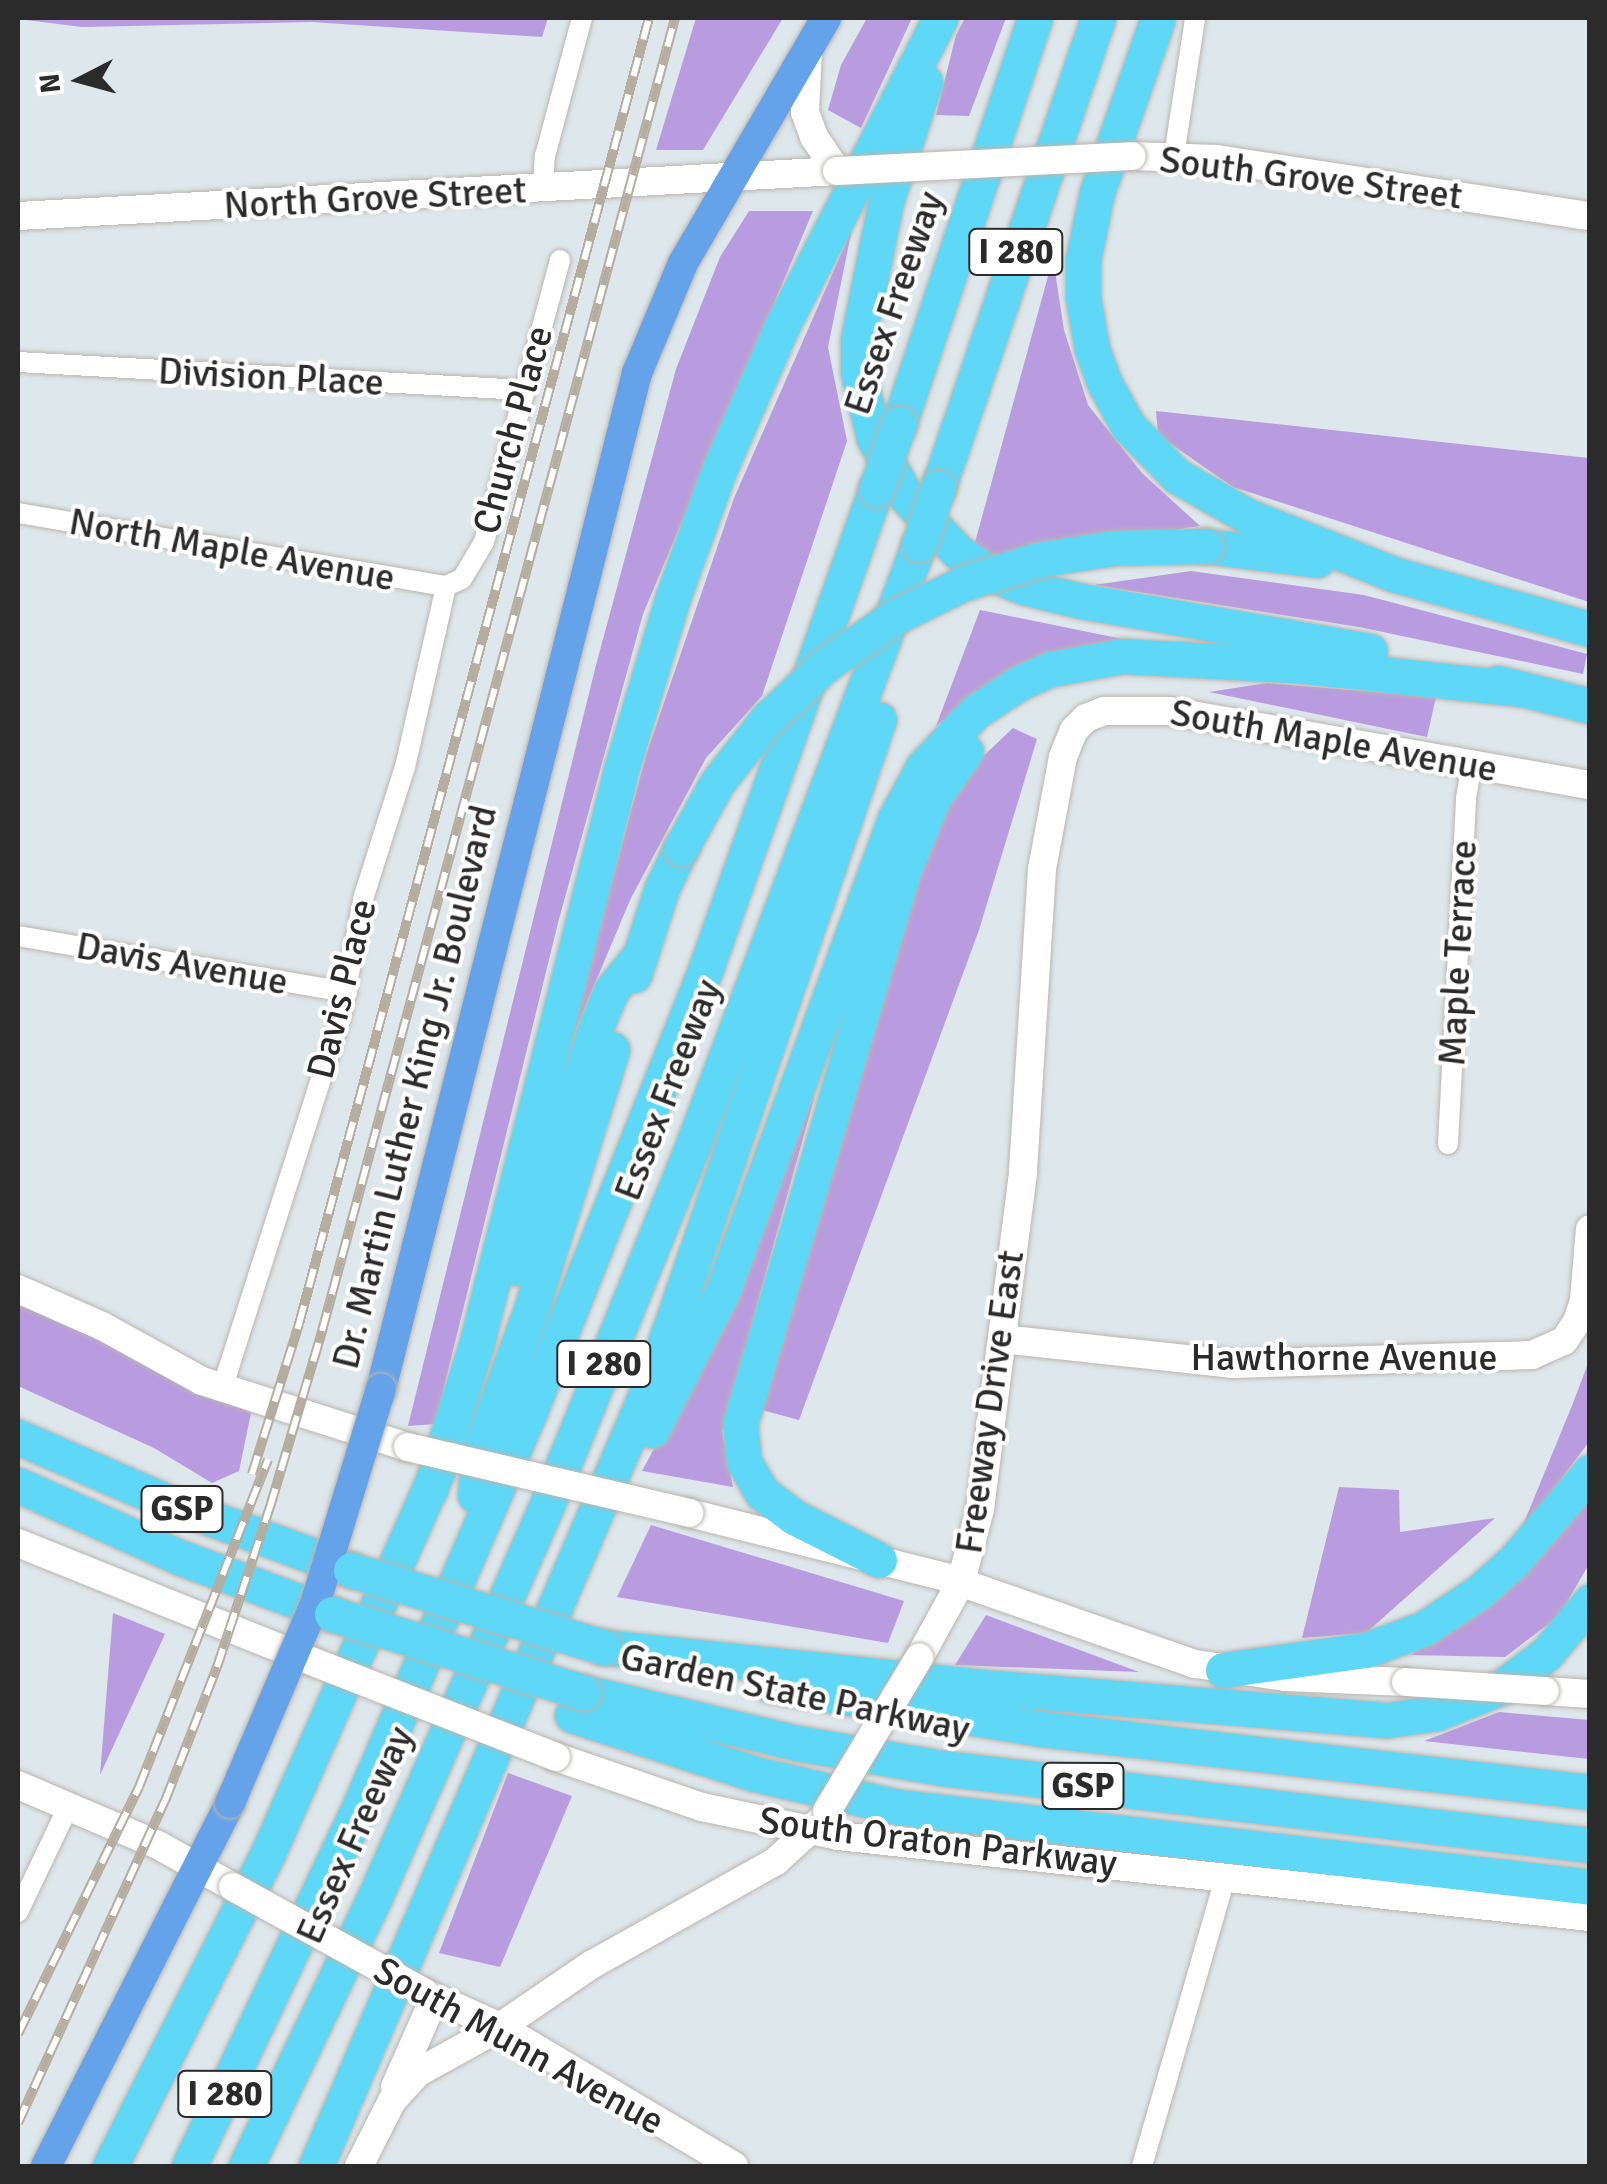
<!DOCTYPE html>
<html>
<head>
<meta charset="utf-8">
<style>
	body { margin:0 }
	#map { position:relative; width:1607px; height:2184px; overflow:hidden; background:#dde7ec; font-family:Signika,sans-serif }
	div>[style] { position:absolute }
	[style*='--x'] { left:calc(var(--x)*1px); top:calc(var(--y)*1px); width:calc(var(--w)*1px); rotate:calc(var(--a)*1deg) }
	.green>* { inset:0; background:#b99ce0 }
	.roads { filter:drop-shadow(0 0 2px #bbb5ae) drop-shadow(0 0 2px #bbb5ae) }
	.street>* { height:20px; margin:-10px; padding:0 10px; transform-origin:10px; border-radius:10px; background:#fff }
	.secondary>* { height:28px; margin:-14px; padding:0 14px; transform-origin:14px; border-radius:14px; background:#fff }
	.primary>* { height:30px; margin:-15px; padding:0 15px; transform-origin:15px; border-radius:15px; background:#64a2ea }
	.highway>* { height:35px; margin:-17.5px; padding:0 17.5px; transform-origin:17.5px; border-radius:17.5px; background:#5ed8f6 }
	.rail>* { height:10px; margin-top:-5px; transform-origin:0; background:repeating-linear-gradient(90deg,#fff 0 19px,#b4ada0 0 38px); box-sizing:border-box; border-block:2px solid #b4ada0 }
	.bridges { filter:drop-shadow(0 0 2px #bbb5ae) drop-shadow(0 0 2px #bbb5ae) }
	.secondary-bridge>* { height:28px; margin:-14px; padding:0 14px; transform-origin:14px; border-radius:14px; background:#fff }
	.primary-bridge>* { height:30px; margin:-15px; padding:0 15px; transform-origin:15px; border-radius:15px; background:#64a2ea }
	.highway-bridge>* { height:35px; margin:-17.5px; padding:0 17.5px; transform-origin:17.5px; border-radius:17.5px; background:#5ed8f6 }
	span { translate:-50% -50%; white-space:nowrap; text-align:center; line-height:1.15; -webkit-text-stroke:8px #fff; paint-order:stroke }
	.shield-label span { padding:2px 8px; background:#fff; border:2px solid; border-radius:8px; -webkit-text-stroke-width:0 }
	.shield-label { font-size:35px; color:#2b2b2b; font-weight:700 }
	.street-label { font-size:38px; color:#2b2b2b }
	.frame { position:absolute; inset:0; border:20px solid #2b2b2b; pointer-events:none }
	.north { position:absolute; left:30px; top:30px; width:100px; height:100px; -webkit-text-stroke:8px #fff; paint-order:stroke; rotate:264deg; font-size:28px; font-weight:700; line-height:40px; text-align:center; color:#2b2b2b }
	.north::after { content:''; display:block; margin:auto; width:35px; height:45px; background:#2b2b2b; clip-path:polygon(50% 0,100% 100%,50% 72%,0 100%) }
</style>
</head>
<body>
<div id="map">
	<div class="green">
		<div style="clip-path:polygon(548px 18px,542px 37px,311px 22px,82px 27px,18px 19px)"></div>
		<div style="clip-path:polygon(696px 18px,783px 18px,703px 150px,656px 150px)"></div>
		<div style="clip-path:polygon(867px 18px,912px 18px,861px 128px,828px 110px,841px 65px)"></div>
		<div style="clip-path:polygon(965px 18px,1006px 18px,969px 116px,936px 115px,956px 35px)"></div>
		<div style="clip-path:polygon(749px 211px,813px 211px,643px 614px,558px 923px,435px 1424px,408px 1426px,596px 665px,676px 369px,720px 257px)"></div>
		<div style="clip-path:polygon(852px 229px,828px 347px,847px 441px,762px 696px,706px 758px,631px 898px,566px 1052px,646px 755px,734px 498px)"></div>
		<div style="clip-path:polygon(1053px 258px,1064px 330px,1088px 405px,1142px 473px,1200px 526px,994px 557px,974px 546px)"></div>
		<div style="clip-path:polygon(1156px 411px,1589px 458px,1589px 602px,1233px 487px,1158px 435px)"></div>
		<div style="clip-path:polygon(1191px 571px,1364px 595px,1587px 654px,1583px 674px,1359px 627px,1094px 585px)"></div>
		<div style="clip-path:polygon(980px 610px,1132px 641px,1027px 662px,936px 726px)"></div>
		<div style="clip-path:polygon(1267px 683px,1436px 697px,1427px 737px,1209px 692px)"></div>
		<div style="clip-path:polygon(1013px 728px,1037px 739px,979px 930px,799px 1420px,755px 1408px,930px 842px,958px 780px)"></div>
		<div style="clip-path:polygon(815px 1095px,722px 1431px,733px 1487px,642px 1471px,687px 1387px)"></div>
		<div style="clip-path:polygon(18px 1305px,76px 1326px,251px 1413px,239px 1471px,212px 1483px,154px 1448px,18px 1386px)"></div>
		<div style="clip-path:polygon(1589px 1361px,1589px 1442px,1519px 1535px,1573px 1403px)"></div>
		<div style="clip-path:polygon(1339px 1487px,1399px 1490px,1400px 1532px,1495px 1518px,1366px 1633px,1302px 1638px)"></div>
		<div style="clip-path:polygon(1589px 1500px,1589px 1564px,1559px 1616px,1505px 1657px,1410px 1655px,1479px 1614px)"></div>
		<div style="clip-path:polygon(651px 1525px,904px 1601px,888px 1643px,617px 1597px)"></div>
		<div style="clip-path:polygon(113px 1613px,165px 1634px,100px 1775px)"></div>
		<div style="clip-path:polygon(986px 1615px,1139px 1672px,955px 1665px)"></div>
		<div style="clip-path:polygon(1499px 1712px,1589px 1720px,1589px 1759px,1424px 1741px)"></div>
		<div style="clip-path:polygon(508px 1773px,572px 1796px,500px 1967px,439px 1953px)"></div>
	</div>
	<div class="roads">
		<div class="street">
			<div style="--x:1174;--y:156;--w:140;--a:-81.3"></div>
			<div style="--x:543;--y:189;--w:33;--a:-87"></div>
			<div style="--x:545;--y:156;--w:143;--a:-75"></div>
			<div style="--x:18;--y:362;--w:507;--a:3.17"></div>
			<div style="--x:18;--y:513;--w:434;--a:9.7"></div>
			<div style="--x:446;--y:586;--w:17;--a:-24"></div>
			<div style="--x:462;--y:579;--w:43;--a:-59.3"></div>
			<div style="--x:484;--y:542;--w:292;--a:-74.9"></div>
			<div style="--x:18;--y:936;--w:334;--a:9.7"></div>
			<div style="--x:1448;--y:1144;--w:346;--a:-87"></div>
			<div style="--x:1466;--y:798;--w:36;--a:-80"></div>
			<div style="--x:222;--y:1389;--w:392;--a:-72.3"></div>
			<div style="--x:341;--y:1015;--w:121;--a:-79.1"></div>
			<div style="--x:364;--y:896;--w:135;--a:-72.4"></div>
			<div style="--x:405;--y:767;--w:186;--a:-77.2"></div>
			<div style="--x:18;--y:1912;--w:119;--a:-64.5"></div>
			<div style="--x:1142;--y:2166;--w:303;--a:-73.9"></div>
		</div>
		<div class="secondary">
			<div style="--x:808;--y:52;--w:60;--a:92.9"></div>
			<div style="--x:805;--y:112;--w:27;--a:70"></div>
			<div style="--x:814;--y:137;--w:41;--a:55.9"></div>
			<div style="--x:1132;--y:156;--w:84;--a:2"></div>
			<div style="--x:1216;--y:159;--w:378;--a:8.7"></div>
			<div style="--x:18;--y:216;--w:820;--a:-3.14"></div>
			<div style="--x:18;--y:1289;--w:92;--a:23.8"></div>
			<div style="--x:102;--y:1326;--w:114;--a:28.8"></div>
			<div style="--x:202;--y:1381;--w:216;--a:17.8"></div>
			<div style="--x:1002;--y:1339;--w:231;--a:6.2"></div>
			<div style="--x:1232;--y:1364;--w:300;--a:-1.7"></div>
			<div style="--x:1532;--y:1355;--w:35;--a:-24"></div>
			<div style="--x:1564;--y:1341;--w:23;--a:-56"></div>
			<div style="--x:1577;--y:1322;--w:23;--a:-72"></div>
			<div style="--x:1584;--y:1300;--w:71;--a:-85.2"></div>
			<div style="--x:689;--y:1513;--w:264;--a:14"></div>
			<div style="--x:945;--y:1577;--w:265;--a:19.2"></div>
			<div style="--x:1195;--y:1664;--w:91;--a:8.2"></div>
			<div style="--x:1285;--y:1677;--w:121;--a:2.4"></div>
			<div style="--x:18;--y:1543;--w:316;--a:21.9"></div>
			<div style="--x:919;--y:1658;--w:87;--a:-61.1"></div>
			<div style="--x:961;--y:1582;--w:75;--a:-75.4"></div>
			<div style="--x:980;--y:1509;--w:341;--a:-82.7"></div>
			<div style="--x:1023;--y:1171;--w:303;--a:-86.4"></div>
			<div style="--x:1042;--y:869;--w:114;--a:-79.4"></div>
			<div style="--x:1063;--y:757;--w:29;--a:-68"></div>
			<div style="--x:1074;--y:730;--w:17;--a:-45"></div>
			<div style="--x:1086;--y:718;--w:19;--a:-21"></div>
			<div style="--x:1104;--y:711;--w:65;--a:0"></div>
			<div style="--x:1169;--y:711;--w:427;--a:10"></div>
			<div style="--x:1545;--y:1691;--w:45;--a:3.8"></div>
			<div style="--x:556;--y:1757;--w:154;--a:18.9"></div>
			<div style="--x:702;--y:1807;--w:139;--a:12"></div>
			<div style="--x:838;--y:1836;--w:756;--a:6.15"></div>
			<div style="--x:18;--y:1785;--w:152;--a:23.2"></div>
			<div style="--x:158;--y:1845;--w:86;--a:29.2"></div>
			<div style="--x:425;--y:1993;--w:82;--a:24.4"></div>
			<div style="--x:500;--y:2027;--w:272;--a:30.7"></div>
			<div style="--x:395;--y:2087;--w:96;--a:-66.1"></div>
			<div style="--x:359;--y:2166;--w:73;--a:-63.1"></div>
			<div style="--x:392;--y:2101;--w:38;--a:-48"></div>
			<div style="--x:417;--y:2073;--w:95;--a:-29"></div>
			<div style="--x:500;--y:2027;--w:110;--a:-34.3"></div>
			<div style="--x:591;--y:1965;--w:212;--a:-29.3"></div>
			<div style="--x:776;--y:1861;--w:59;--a:-42.3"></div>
		</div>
		<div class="primary">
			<div style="--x:381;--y:1389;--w:1048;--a:-75.86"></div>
			<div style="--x:637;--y:373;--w:119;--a:-67.3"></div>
			<div style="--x:683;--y:263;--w:284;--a:-59.7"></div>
			<div style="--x:46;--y:2166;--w:407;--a:-63.1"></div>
		</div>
		<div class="highway">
			<div style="--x:1158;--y:18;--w:184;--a:109.3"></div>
			<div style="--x:1097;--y:192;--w:69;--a:101.6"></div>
			<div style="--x:1083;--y:260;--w:37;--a:90"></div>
			<div style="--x:1083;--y:297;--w:53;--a:80.2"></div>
			<div style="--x:1092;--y:349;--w:35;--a:70"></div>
			<div style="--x:1104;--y:382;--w:50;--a:61.4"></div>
			<div style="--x:1128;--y:426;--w:70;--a:45.6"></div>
			<div style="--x:1177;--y:476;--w:81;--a:29.7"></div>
			<div style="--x:1247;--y:516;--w:160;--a:21.6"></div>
			<div style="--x:1396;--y:575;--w:201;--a:15.6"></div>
			<div style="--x:925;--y:82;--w:125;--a:108.1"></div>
			<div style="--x:886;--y:201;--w:142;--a:101.4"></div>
			<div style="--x:858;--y:340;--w:32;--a:90"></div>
			<div style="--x:858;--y:372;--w:68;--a:76.4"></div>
			<div style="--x:874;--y:438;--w:68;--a:61.2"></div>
			<div style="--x:907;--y:498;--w:74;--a:46.6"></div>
			<div style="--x:958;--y:552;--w:37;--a:34"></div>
			<div style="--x:989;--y:573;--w:38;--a:22"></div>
			<div style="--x:1024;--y:587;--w:59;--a:13.8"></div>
			<div style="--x:1081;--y:601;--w:293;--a:9.8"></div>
			<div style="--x:899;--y:424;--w:428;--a:-71.5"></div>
			<div style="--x:938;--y:488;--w:496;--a:-71.2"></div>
			<div style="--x:1205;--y:546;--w:113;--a:7.1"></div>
			<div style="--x:1498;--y:683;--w:95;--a:14"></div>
			<div style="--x:634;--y:975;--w:91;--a:-72.2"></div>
			<div style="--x:662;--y:888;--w:44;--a:-64.6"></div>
			<div style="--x:518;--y:1268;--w:259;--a:-72"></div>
			<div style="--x:598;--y:1022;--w:34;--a:-67"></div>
			<div style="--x:611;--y:991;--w:46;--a:-51.1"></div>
			<div style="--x:652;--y:1430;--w:157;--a:-63.1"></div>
			<div style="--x:723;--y:1290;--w:501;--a:-69.94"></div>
			<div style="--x:895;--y:819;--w:59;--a:-61.7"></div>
			<div style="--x:923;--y:767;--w:76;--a:-46.6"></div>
			<div style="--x:975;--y:712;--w:53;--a:-33.4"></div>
			<div style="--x:1019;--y:683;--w:35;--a:-24"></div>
			<div style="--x:1051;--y:669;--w:72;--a:-10.4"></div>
			<div style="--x:1122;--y:656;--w:183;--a:3.1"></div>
			<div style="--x:1305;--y:666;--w:216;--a:6.1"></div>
			<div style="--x:18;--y:1437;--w:168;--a:23.5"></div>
			<div style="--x:172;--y:1504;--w:191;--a:20.2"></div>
			<div style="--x:18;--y:1485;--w:176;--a:24.1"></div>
			<div style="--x:179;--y:1557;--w:163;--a:20.4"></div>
			<div style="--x:430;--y:1490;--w:151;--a:-72.3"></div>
			<div style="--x:476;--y:1346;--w:597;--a:-75.85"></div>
			<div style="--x:622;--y:767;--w:177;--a:-73.3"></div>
			<div style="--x:673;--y:597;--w:137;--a:-70"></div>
			<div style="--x:720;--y:468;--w:155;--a:-66.4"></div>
			<div style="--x:782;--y:326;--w:346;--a:-62.8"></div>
			<div style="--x:475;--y:1495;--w:43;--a:-84.7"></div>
			<div style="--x:479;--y:1452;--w:148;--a:-69.9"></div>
			<div style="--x:530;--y:1313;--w:276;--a:-72.7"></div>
			<div style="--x:879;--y:1560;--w:95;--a:-153.2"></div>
			<div style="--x:794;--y:1517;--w:40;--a:-143"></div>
			<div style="--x:762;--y:1493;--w:36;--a:-120"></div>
			<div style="--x:744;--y:1462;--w:38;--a:-96"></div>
			<div style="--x:740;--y:1424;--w:576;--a:-73.55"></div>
			<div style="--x:903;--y:872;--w:80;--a:-67.9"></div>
			<div style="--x:933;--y:798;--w:57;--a:-54.9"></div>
			<div style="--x:603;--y:1647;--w:395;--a:6"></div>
			<div style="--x:996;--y:1688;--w:393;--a:4.7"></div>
			<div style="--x:1388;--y:1720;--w:49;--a:-8.1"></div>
			<div style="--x:1437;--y:1713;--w:70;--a:-21.8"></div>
			<div style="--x:1502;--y:1687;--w:55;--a:-36.9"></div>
			<div style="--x:1546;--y:1654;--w:68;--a:-49.8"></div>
			<div style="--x:1223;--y:1670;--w:144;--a:-8"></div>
			<div style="--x:1366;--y:1650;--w:63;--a:-20.4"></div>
			<div style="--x:1425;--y:1628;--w:65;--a:-33.7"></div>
			<div style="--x:1479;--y:1592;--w:47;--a:-41.5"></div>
			<div style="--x:1514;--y:1561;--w:117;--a:-49.5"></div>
			<div style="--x:770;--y:1685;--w:275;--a:9.2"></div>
			<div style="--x:1041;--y:1729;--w:553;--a:6.55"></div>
			<div style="--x:583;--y:1692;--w:220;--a:13.4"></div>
			<div style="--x:797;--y:1743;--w:147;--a:9.8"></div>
			<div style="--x:942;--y:1768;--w:653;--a:6.78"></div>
			<div style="--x:572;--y:1715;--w:192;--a:17.9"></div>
			<div style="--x:755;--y:1774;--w:147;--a:13"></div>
			<div style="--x:898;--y:1807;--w:697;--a:6.59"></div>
			<div style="--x:110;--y:2166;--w:351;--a:-63.2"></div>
			<div style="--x:268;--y:1853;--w:419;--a:-66.1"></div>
			<div style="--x:189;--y:2166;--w:396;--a:-64.6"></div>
			<div style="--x:359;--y:1808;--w:432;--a:-66.7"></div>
			<div style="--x:530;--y:1411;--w:477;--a:-68.3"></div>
			<div style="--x:706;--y:968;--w:508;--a:-70.46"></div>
			<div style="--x:246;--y:2166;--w:296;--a:-64.4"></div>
			<div style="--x:374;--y:1899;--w:430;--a:-66.3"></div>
			<div style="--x:547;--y:1505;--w:388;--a:-67.9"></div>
			<div style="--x:693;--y:1145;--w:642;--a:-69.39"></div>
			<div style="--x:316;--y:2166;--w:859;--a:-66.84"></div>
			<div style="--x:654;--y:1376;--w:694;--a:-71.1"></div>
		</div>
	</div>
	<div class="rail">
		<div style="--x:252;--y:1474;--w:157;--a:-72.6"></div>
		<div style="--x:299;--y:1324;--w:1352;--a:-75"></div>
		<div style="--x:18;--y:2034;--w:275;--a:-63.9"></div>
		<div style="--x:139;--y:1787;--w:352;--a:-68.5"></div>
		<div style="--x:18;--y:2123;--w:354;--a:-65.5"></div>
		<div style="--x:165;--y:1801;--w:144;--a:-68.8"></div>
		<div style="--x:217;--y:1667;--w:169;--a:-71.7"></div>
		<div style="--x:270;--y:1507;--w:184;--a:-73.5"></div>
		<div style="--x:322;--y:1331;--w:1360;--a:-74.95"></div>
	</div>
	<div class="bridges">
		<div class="secondary-bridge">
			<div style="--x:837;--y:171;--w:295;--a:-2.9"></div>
			<div style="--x:408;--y:1447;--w:289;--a:13.2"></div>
			<div style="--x:311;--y:1661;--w:263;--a:21.4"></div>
			<div style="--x:1406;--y:1682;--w:139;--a:3.7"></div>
			<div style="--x:827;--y:1811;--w:179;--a:-59"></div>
			<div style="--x:233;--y:1887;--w:219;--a:28.9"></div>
		</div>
		<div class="primary-bridge">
			<div style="--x:230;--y:1803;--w:220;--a:-66.9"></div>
			<div style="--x:316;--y:1601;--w:222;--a:-73"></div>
		</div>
		<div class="highway-bridge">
			<div style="--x:876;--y:489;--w:69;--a:-70.5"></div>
			<div style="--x:919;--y:544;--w:59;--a:-71.3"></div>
			<div style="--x:681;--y:848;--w:74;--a:-61"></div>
			<div style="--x:717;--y:783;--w:81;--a:-52"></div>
			<div style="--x:767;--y:719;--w:78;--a:-42.9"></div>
			<div style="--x:824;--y:666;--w:80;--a:-35.3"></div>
			<div style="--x:889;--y:620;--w:81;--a:-26.3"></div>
			<div style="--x:962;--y:584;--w:78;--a:-18"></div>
			<div style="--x:1036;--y:560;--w:78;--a:-8.9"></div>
			<div style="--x:1113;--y:548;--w:92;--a:-1.2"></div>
			<div style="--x:351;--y:1570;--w:264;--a:17"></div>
			<div style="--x:332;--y:1614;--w:263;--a:17.3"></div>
		</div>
	</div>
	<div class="shield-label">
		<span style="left:1016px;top:252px">I 280</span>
		<span style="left:604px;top:1364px">I 280</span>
		<span style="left:182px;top:1509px">GSP</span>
		<span style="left:1083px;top:1786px">GSP</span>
		<span style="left:225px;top:2094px">I 280</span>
	</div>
	<div class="street-label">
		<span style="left:1311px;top:178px;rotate:7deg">South Grove Street</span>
		<span style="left:375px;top:198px;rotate:-3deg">North Grove Street</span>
		<span style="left:894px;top:303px;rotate:-71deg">Essex Freeway</span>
		<span style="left:271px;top:377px;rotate:3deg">Division Place</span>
		<span style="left:513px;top:430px;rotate:-75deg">Church Place</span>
		<span style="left:232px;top:550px;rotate:10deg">North Maple Avenue</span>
		<span style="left:1334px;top:741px;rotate:10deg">South Maple Avenue</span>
		<span style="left:1458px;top:953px;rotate:-87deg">Maple Terrace</span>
		<span style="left:182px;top:964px;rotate:10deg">Davis Avenue</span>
		<span style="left:342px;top:989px;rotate:-76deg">Davis Place</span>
		<span style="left:415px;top:1087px;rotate:-76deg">Dr. Martin Luther King Jr. Boulevard</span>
		<span style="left:668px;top:1090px;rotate:-69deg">Essex Freeway</span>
		<span style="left:1344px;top:1358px">Hawthorne Avenue</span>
		<span style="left:990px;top:1402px;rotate:-82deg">Freeway Drive East</span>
		<span style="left:795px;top:1693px;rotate:12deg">Garden State Parkway</span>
		<span style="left:355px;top:1835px;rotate:-66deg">Essex Freeway</span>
		<span style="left:938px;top:1842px;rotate:7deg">South Oraton Parkway</span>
		<span style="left:519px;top:2046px;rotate:29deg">South Munn Avenue</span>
	</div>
	<div class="frame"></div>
	<div class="north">N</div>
</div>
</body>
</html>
